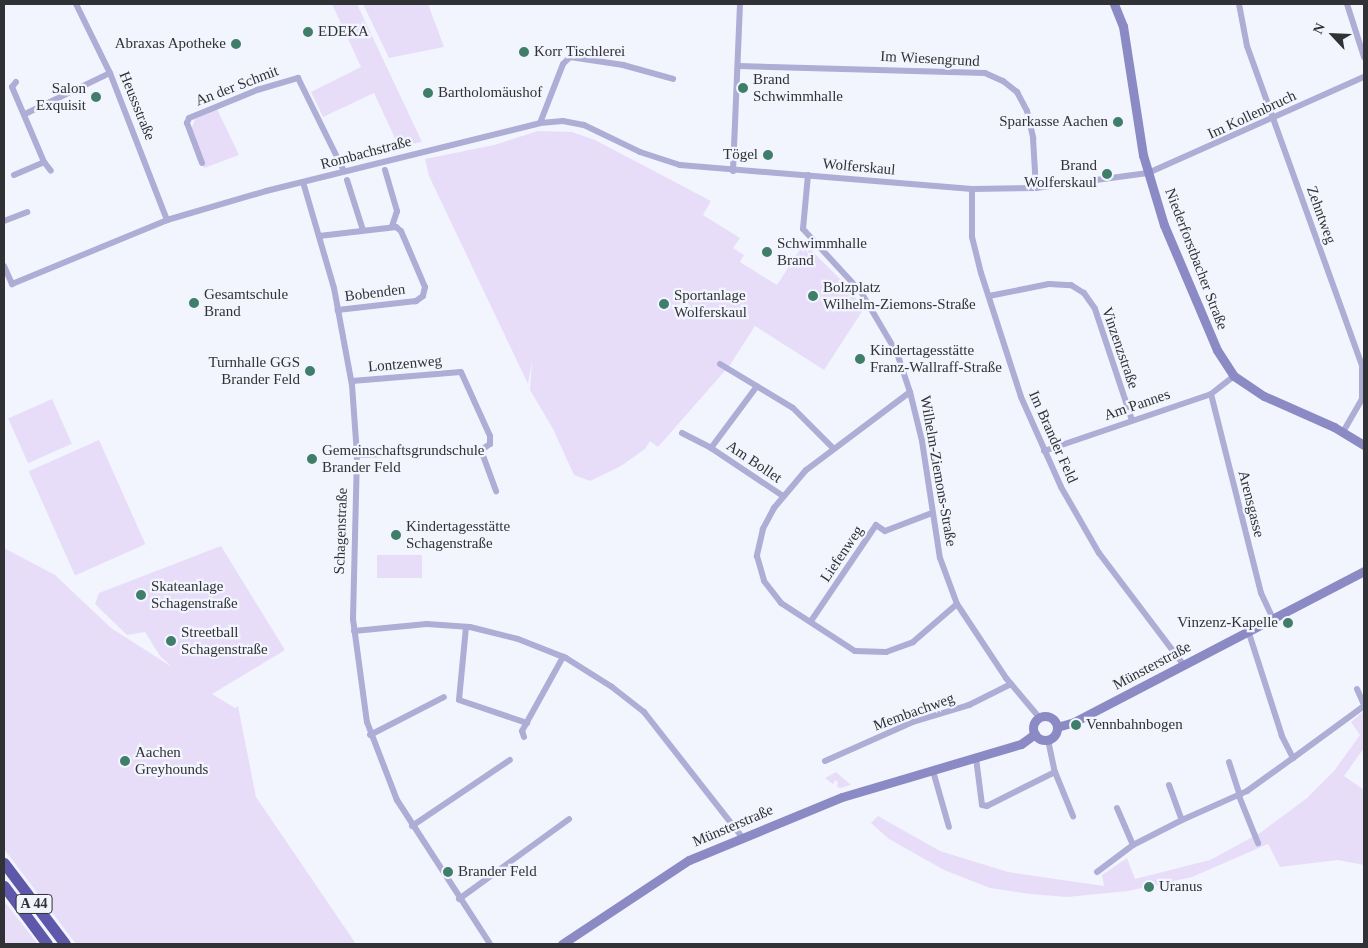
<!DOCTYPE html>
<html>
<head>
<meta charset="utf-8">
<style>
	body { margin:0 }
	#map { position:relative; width:1368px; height:948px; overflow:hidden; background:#f2f5fd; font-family:Georgia,serif }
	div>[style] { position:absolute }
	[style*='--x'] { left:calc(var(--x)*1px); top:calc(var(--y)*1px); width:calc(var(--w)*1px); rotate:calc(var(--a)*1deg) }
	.green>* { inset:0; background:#e8ddf9; transform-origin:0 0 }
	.street>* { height:6px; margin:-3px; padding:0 3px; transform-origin:3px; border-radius:3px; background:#adadd5 }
	.secondary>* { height:9px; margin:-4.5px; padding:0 4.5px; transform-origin:4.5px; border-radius:4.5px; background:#8b8ac4 }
	.secondary>.ring { margin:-4.5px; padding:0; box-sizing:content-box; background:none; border:9px solid #8b8ac4; border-radius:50% }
	.highway>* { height:11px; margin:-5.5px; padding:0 5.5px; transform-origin:5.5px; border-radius:5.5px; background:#5f58aa }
	.dots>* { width:14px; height:14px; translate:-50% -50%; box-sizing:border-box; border:2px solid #f2f5fd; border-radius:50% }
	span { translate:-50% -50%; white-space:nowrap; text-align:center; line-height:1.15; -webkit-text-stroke:4.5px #f2f5fd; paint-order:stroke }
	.shield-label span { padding:1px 4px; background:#f2f5fd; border:1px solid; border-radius:4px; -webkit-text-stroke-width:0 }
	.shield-label { font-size:14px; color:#313235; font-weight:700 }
	.poi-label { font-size:15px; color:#313235 }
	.left { translate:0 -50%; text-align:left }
	.right { translate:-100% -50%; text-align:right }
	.street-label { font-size:15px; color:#313235 }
	.frame { position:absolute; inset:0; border:5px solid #313235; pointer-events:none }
	.north { position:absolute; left:1308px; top:10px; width:50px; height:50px; -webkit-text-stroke:4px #f2f5fd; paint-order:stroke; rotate:295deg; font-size:14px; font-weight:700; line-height:20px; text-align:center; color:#313235 }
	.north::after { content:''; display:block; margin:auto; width:18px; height:22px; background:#313235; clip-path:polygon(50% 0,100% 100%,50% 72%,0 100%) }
</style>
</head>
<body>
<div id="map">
	<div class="green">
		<div style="clip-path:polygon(332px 4px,357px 4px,422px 142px,399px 147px,374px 93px,323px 117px,311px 92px,361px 67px)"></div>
		<div style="clip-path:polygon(363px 4px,428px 4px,444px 47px,389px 58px)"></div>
		<div style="clip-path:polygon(217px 109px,239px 155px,204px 168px,191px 130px,195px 119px)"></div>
		<div style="clip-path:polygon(538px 131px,572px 132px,595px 140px,711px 201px,703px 215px,740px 238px,733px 248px,744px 255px,740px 262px,777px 285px,804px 243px,850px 289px,863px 310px,824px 370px,755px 326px,730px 365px,658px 447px,650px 441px,645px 449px,621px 466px,590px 481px,574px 475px,553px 429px,530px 390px,532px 361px,528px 384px,429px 176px,425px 159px,494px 145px)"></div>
		<div style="left:52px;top:399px;width:49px;height:48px;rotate:66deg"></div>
		<div style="left:99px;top:440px;width:114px;height:77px;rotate:66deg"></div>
		<div style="clip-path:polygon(221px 546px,285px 650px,212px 694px,235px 708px,238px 706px,256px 797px,356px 944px,76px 944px,4px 849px,4px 548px,55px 575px,111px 628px,172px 667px,160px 656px,145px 632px,127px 635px,95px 604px,99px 593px)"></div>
		<div style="left:377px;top:555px;width:45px;height:23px"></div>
		<div style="clip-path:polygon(1364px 711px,1364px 748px,1344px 776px,1364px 790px,1364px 865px,1338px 860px,1280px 867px,1268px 844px,1192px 877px,1128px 891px,1067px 897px,1030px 894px,990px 888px,944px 870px,889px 839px,871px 823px,878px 816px,940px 851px,1008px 872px,1104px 886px,1102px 875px,1127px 858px,1135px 879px,1210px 860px,1260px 833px,1307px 798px,1334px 771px,1360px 735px,1351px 722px)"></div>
		<div style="clip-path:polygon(836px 772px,851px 785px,840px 788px,837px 786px,838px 782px,835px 780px,833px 784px,825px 778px)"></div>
		<div style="clip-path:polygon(4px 901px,38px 944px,4px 944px)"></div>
	</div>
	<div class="street">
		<div style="--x:76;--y:4;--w:77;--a:63.8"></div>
		<div style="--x:110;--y:73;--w:158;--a:68.8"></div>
		<div style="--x:1239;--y:4;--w:43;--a:79.2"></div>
		<div style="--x:1247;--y:46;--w:340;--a:70.2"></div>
		<div style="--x:1362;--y:366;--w:33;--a:90"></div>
		<div style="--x:1362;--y:399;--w:38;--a:120"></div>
		<div style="--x:1347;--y:4;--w:56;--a:72.2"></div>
		<div style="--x:738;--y:66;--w:247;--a:1.6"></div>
		<div style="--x:985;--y:73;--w:20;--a:24"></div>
		<div style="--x:1003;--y:81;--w:18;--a:38"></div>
		<div style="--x:1017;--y:92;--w:21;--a:62"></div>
		<div style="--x:1027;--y:111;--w:28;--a:77"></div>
		<div style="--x:1033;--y:138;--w:50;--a:86.6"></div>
		<div style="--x:16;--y:82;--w:6;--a:129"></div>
		<div style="--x:12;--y:87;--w:82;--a:66.9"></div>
		<div style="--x:44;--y:162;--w:11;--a:52"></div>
		<div style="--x:25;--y:114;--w:94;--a:-25.8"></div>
		<div style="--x:540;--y:123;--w:63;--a:-68.7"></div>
		<div style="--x:563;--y:64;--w:10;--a:-45"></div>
		<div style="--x:570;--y:57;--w:54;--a:8.6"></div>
		<div style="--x:623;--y:65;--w:52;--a:15.6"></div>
		<div style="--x:202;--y:163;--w:43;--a:-110.6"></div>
		<div style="--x:187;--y:123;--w:5;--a:-68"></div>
		<div style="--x:189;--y:118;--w:74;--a:-22.4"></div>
		<div style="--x:257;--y:90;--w:43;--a:-16.3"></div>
		<div style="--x:298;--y:78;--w:104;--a:63.7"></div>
		<div style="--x:385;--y:170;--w:43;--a:73.7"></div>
		<div style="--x:397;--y:211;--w:16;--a:108"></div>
		<div style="--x:733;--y:171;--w:167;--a:-87.6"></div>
		<div style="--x:14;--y:175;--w:33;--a:-23"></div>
		<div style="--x:808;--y:175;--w:54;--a:95.3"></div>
		<div style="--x:803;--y:229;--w:86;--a:47.4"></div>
		<div style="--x:861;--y:292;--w:71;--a:59.5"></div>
		<div style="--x:897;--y:353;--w:41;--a:71.6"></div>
		<div style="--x:910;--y:392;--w:50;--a:76.2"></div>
		<div style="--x:922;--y:441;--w:118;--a:81.3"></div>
		<div style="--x:940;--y:558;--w:49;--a:69.7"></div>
		<div style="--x:957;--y:604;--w:89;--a:56.5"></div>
		<div style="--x:1006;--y:678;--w:51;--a:49.8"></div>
		<div style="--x:347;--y:180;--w:52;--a:72.3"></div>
		<div style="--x:303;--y:182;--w:110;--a:73.7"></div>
		<div style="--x:334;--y:288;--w:99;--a:79.5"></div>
		<div style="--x:352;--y:385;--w:70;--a:85.9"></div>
		<div style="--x:357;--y:455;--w:164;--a:91.4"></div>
		<div style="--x:353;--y:619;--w:104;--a:82.3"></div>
		<div style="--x:367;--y:722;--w:84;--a:69"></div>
		<div style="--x:397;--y:800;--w:171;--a:57.1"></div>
		<div style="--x:972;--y:189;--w:48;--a:90"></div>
		<div style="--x:972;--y:237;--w:37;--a:76"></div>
		<div style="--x:981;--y:273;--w:130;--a:72.1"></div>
		<div style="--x:1021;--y:397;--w:98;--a:66"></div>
		<div style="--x:1061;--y:487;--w:76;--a:60.1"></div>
		<div style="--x:1099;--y:553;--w:139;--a:52.9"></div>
		<div style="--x:4;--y:221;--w:25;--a:-21"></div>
		<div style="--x:319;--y:236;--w:78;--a:-6.7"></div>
		<div style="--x:396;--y:227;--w:6;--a:39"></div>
		<div style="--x:401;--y:231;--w:61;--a:66.8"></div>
		<div style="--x:425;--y:287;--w:9;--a:103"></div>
		<div style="--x:423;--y:296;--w:9;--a:144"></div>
		<div style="--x:416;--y:301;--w:79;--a:173.4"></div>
		<div style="--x:4;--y:266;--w:20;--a:66"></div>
		<div style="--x:12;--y:284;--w:168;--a:-22.4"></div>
		<div style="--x:167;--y:220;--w:103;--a:-16.3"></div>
		<div style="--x:266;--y:191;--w:282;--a:-13.9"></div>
		<div style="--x:540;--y:123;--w:23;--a:-5"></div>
		<div style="--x:563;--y:121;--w:21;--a:11"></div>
		<div style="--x:584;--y:125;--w:62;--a:25.7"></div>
		<div style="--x:640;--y:152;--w:42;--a:18"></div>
		<div style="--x:680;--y:165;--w:293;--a:4.7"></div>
		<div style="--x:972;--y:189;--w:64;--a:-0.9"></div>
		<div style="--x:1036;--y:188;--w:113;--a:-7.6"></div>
		<div style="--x:1148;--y:173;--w:236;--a:-24"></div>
		<div style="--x:989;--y:296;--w:61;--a:-11.3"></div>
		<div style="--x:1049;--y:284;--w:22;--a:3"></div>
		<div style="--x:1071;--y:285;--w:15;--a:32"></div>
		<div style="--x:1084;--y:293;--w:19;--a:55"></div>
		<div style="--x:1095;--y:309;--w:117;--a:71.6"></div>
		<div style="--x:720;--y:364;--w:85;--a:31.1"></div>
		<div style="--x:793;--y:408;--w:57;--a:45"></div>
		<div style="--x:352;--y:381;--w:109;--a:-4.7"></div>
		<div style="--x:461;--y:372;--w:70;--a:65.6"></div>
		<div style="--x:490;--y:436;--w:8;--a:90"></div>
		<div style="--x:490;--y:444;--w:11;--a:146"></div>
		<div style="--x:481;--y:450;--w:124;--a:177.7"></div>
		<div style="--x:910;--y:392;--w:130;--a:143.1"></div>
		<div style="--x:806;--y:470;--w:50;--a:130.1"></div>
		<div style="--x:774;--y:508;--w:24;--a:118"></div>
		<div style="--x:763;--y:529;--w:28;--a:103"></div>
		<div style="--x:757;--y:556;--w:26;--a:74"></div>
		<div style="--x:764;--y:581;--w:28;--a:52"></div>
		<div style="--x:781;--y:603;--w:88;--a:33"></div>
		<div style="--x:855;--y:651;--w:31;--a:2"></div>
		<div style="--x:886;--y:652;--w:29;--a:-20"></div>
		<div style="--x:913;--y:642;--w:58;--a:-40.8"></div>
		<div style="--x:1211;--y:394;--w:205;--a:75.9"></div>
		<div style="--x:1261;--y:593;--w:26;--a:65"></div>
		<div style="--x:682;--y:433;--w:33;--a:27"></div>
		<div style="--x:711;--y:448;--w:87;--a:33.7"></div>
		<div style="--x:711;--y:448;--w:77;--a:-53.4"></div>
		<div style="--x:481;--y:450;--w:44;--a:69.9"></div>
		<div style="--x:1044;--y:451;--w:176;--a:-18.8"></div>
		<div style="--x:1211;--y:394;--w:29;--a:-38"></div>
		<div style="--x:811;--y:621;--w:116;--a:-55.9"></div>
		<div style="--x:876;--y:525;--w:11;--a:34"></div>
		<div style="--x:885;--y:531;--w:50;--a:-21"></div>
		<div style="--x:466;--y:627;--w:73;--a:95.5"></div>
		<div style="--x:459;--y:700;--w:72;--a:18.7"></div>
		<div style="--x:354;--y:631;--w:73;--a:-5.5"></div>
		<div style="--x:427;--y:624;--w:43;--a:4"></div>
		<div style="--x:470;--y:627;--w:49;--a:14"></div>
		<div style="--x:518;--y:639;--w:52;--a:21.6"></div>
		<div style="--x:566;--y:658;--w:54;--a:32.2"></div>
		<div style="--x:612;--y:687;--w:41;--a:38"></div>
		<div style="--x:644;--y:712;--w:159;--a:51.9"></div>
		<div style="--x:1357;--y:689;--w:17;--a:66"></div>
		<div style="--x:370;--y:735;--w:83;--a:-27.2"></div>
		<div style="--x:524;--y:737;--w:6;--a:-108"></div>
		<div style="--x:522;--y:731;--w:85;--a:-61"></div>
		<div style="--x:1048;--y:740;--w:33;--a:78"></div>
		<div style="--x:1055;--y:772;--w:48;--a:67.8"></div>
		<div style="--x:976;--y:758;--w:47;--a:82.7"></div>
		<div style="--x:982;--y:805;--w:5;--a:11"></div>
		<div style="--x:987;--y:806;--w:76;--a:-26.6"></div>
		<div style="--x:1293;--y:758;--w:88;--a:-36.2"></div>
		<div style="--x:825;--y:761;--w:96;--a:-23.9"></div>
		<div style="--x:913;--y:722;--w:59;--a:-16.9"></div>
		<div style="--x:969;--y:705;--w:47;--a:-26.6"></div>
		<div style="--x:1229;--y:762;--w:35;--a:72"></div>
		<div style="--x:933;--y:771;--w:58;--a:74.1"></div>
		<div style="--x:1169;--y:785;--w:37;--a:70"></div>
		<div style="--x:1182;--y:820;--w:71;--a:-24"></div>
		<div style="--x:1247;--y:791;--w:57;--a:-35.7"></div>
		<div style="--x:1293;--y:758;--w:25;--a:-117"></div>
		<div style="--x:1282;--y:736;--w:111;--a:-107.8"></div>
		<div style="--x:1239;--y:796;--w:51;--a:68"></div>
		<div style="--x:1117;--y:808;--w:40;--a:66.6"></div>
		<div style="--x:1133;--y:845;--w:55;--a:-27"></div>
		<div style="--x:412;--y:826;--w:118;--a:-34"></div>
		<div style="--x:1097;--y:872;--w:45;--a:-36.9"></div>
		<div style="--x:459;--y:899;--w:136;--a:-36"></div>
	</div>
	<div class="secondary">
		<div style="--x:1114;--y:4;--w:24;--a:68"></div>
		<div style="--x:1123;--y:26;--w:131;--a:81.2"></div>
		<div style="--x:1143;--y:155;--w:73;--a:73.3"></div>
		<div style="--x:1164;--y:225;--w:136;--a:67"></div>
		<div style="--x:1217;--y:350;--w:31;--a:57"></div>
		<div style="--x:1234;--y:376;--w:36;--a:34"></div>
		<div style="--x:1264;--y:396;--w:77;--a:23.9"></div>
		<div style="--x:1334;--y:427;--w:35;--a:31"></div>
		<div class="ring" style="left:1033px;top:716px;width:15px;height:15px"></div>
		<div style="--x:1057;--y:727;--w:18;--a:-16"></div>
		<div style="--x:1074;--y:722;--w:327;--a:-27.5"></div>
		<div style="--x:562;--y:944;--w:152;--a:-33.5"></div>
		<div style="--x:689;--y:860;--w:165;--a:-22.4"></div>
		<div style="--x:842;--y:797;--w:187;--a:-16.5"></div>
		<div style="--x:1021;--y:744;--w:17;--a:-36"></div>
	</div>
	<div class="highway">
		<div style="--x:4;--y:863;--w:101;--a:53"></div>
		<div style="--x:4;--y:886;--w:72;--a:53.4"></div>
	</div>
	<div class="dots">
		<div style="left:308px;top:32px;background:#407e6b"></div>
		<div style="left:236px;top:44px;background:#407e6b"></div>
		<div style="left:524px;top:52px;background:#407e6b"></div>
		<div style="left:743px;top:88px;background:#407e6b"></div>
		<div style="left:428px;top:93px;background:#407e6b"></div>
		<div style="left:96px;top:97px;background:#407e6b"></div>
		<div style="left:1118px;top:122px;background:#407e6b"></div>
		<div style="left:768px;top:155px;background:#407e6b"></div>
		<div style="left:1107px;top:174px;background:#407e6b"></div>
		<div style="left:767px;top:252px;background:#407e6b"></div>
		<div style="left:813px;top:296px;background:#407e6b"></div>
		<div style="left:194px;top:303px;background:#407e6b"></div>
		<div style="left:664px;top:304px;background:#407e6b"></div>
		<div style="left:860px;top:359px;background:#407e6b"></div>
		<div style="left:310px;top:371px;background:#407e6b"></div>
		<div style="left:312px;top:459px;background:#407e6b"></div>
		<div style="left:396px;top:535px;background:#407e6b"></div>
		<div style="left:141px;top:595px;background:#407e6b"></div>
		<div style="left:1288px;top:623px;background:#407e6b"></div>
		<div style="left:171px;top:641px;background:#407e6b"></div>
		<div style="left:1076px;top:725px;background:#407e6b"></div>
		<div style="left:125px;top:761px;background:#407e6b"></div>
		<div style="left:448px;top:872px;background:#407e6b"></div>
		<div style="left:1149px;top:887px;background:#407e6b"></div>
	</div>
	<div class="shield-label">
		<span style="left:34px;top:904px">A 44</span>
	</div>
	<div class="poi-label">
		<span class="left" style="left:318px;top:32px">EDEKA</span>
		<span class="right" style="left:226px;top:44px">Abraxas Apotheke</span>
		<span class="left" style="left:534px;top:52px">Korr Tischlerei</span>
		<span class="left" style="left:753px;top:88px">Brand<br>Schwimmhalle</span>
		<span class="right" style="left:86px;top:97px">Salon<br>Exquisit</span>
		<span class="left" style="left:438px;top:93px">Bartholomäushof</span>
		<span class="right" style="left:1108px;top:122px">Sparkasse Aachen</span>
		<span class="right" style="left:758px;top:155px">Tögel</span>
		<span class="right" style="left:1097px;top:174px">Brand<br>Wolferskaul</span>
		<span class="left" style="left:777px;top:252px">Schwimmhalle<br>Brand</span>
		<span class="left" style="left:823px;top:296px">Bolzplatz<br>Wilhelm-Ziemons-Straße</span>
		<span class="left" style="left:204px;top:303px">Gesamtschule<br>Brand</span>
		<span class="left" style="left:674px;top:304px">Sportanlage<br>Wolferskaul</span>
		<span class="left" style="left:870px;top:359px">Kindertagesstätte<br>Franz-Wallraff-Straße</span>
		<span class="right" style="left:300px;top:371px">Turnhalle GGS<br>Brander Feld</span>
		<span class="left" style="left:322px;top:459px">Gemeinschaftsgrundschule<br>Brander Feld</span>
		<span class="left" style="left:406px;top:535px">Kindertagesstätte<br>Schagenstraße</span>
		<span class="left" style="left:151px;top:595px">Skateanlage<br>Schagenstraße</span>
		<span class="right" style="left:1278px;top:623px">Vinzenz-Kapelle</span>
		<span class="left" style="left:181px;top:641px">Streetball<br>Schagenstraße</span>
		<span class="left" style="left:1086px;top:725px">Vennbahnbogen</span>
		<span class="left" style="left:135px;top:761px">Aachen<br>Greyhounds</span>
		<span class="left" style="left:458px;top:872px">Brander Feld</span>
		<span class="left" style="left:1159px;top:887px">Uranus</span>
	</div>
	<div class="street-label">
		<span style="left:930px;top:59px;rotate:3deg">Im Wiesengrund</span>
		<span style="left:237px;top:86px;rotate:-21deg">An der Schmit</span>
		<span style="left:137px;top:106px;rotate:68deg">Heussstraße</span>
		<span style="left:1252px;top:115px;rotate:-25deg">Im Kollenbruch</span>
		<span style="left:366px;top:153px;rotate:-15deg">Rombachstraße</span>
		<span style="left:859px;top:167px;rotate:5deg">Wolferskaul</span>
		<span style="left:1321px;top:215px;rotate:70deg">Zehntweg</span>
		<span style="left:1196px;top:259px;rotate:69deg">Niederforstbacher Straße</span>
		<span style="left:375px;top:293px;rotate:-7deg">Bobenden</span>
		<span style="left:1120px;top:348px;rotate:71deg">Vinzenzstraße</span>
		<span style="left:405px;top:364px;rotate:-5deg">Lontzenweg</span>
		<span style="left:1137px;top:405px;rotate:-19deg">Am Pannes</span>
		<span style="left:1053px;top:437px;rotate:66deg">Im Brander Feld</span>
		<span style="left:754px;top:462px;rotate:34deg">Am Bollet</span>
		<span style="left:938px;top:471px;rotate:80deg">Wilhelm-Ziemons-Straße</span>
		<span style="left:1251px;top:504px;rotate:76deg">Arensgasse</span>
		<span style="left:341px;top:531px;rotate:-88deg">Schagenstraße</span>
		<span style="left:842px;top:554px;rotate:-56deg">Liefenweg</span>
		<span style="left:1152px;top:666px;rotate:-28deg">Münsterstraße</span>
		<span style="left:914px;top:712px;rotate:-20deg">Membachweg</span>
		<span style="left:733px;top:826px;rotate:-23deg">Münsterstraße</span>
	</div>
	<div class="frame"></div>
	<div class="north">N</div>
</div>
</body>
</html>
